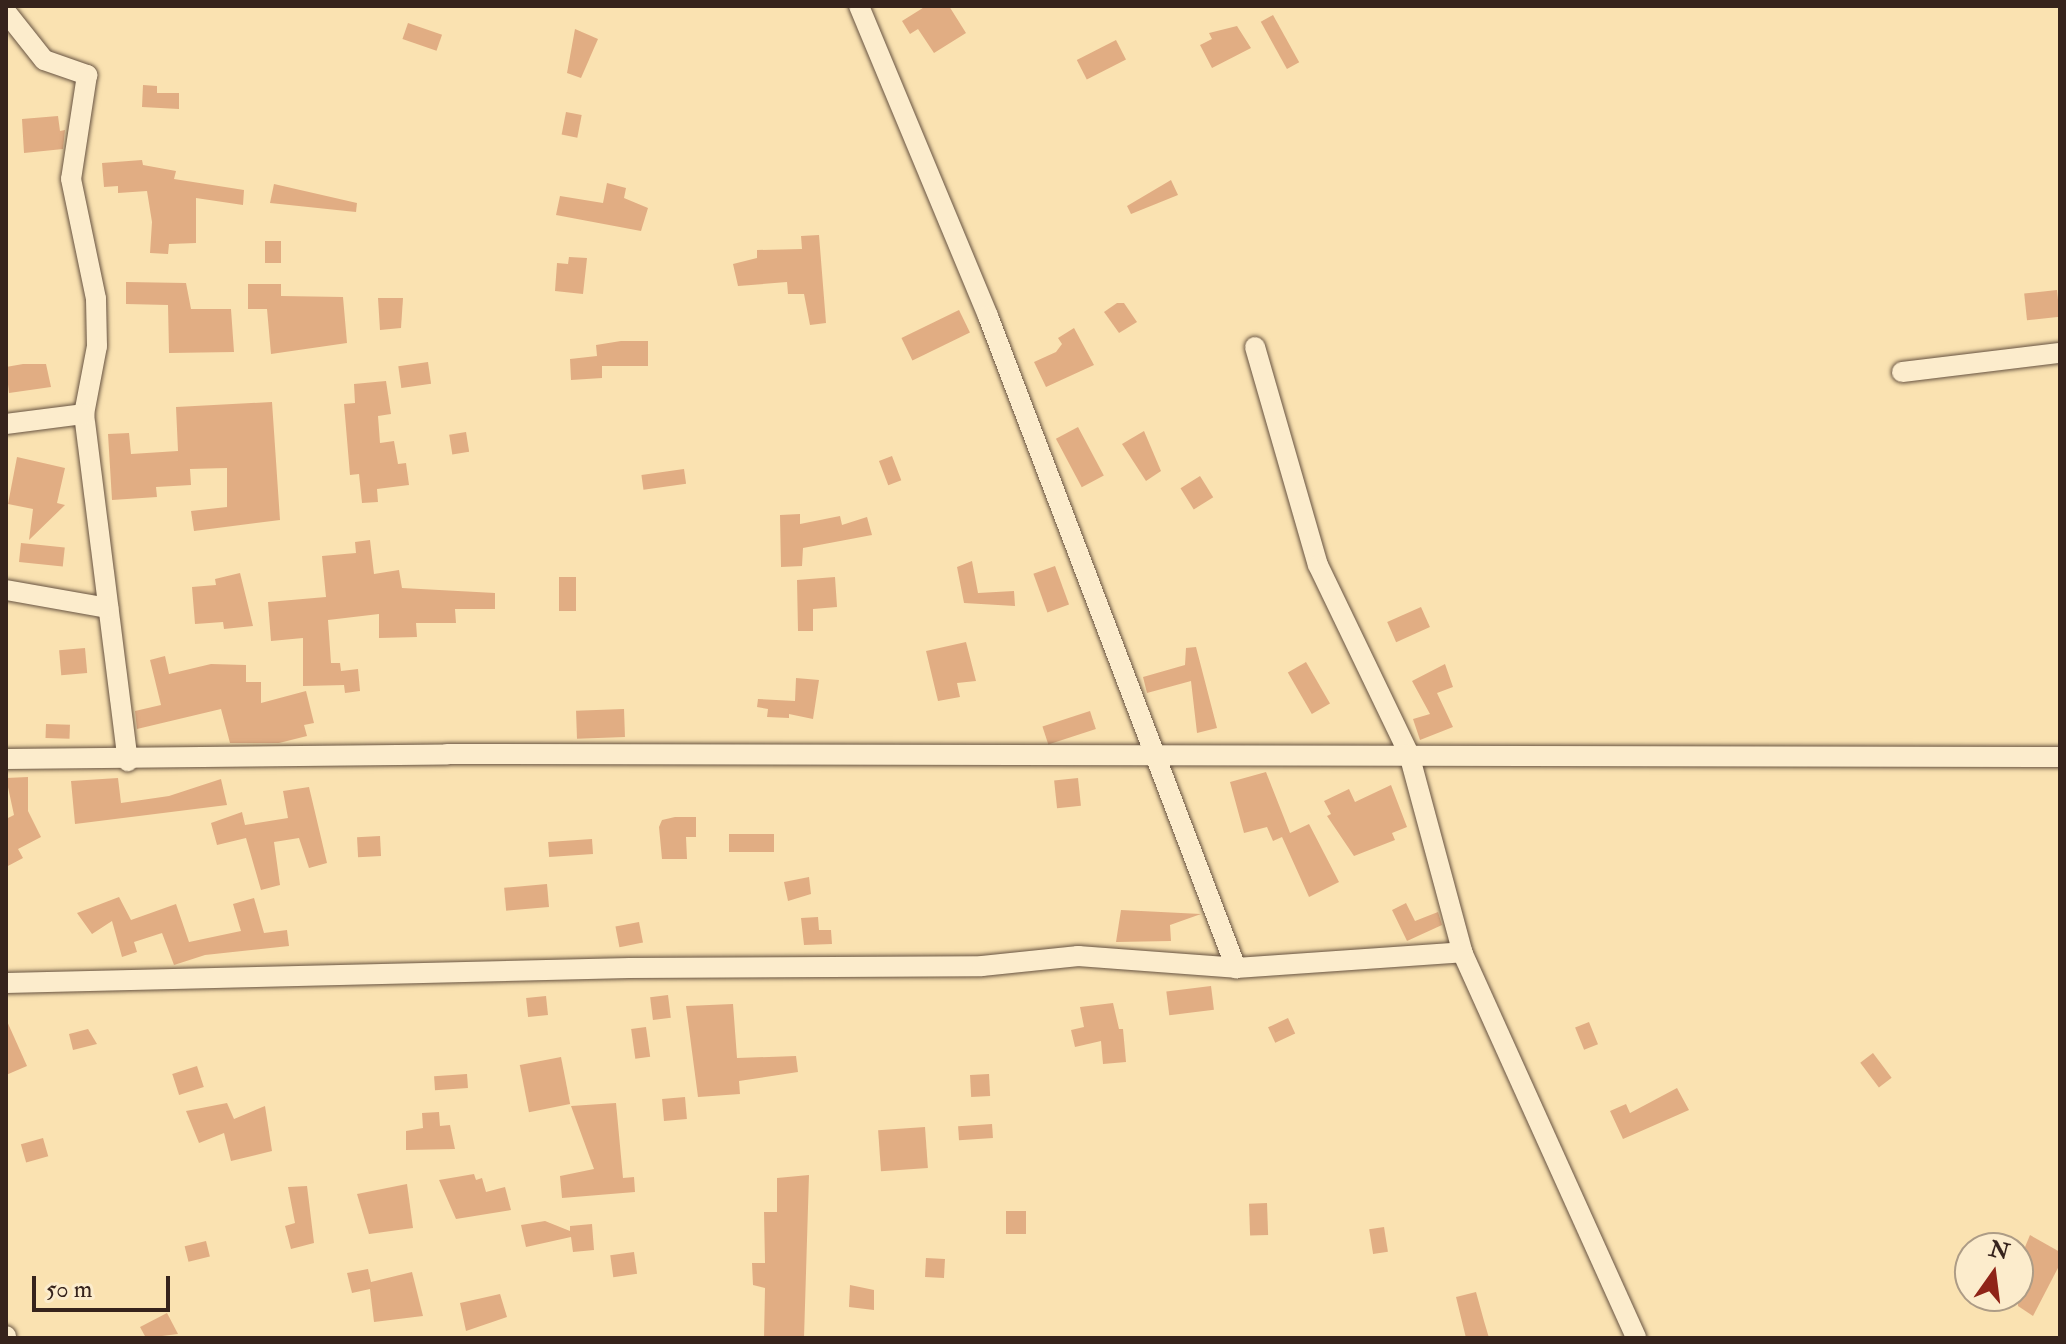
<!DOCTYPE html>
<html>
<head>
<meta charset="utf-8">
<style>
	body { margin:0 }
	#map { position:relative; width:2066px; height:1344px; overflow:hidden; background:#fae2b1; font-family:"IM FELL Double Pica",serif }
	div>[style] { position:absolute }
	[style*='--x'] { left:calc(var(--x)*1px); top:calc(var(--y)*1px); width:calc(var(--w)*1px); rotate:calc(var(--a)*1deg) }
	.building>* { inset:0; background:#e1ad83; transform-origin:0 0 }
	.roads { filter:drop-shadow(0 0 2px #675341) drop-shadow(0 0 2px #675341) }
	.street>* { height:20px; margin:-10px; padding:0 10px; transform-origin:10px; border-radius:10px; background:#fceccc }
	span { translate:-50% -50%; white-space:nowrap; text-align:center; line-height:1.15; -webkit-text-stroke:6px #fceccc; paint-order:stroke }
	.frame { position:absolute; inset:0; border:8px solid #36231c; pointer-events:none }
	.north { position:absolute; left:1954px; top:1232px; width:80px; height:80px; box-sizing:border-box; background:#fceccc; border:2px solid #ad9c86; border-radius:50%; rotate:14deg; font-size:22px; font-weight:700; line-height:32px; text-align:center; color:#36231c }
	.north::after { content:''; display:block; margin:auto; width:28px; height:36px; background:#8f2418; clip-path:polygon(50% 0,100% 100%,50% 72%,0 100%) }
	.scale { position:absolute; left:32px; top:1276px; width:138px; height:36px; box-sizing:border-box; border:4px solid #36231c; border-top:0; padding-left:10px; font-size:24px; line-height:28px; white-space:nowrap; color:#36231c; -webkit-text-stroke:6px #fceccc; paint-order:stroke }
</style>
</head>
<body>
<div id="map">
	<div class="building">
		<div style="clip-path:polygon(926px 6px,949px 6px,966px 33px,934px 53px,918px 29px,910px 34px,902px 21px)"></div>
		<div style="left:1273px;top:15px;width:54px;height:14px;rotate:61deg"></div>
		<div style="left:408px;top:23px;width:36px;height:17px;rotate:19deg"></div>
		<div style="clip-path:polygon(1237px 26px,1251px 48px,1212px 68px,1200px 45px,1212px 39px,1209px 33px)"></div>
		<div style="clip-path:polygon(575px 29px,598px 39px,581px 78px,567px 73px)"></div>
		<div style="left:1116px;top:40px;width:22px;height:44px;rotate:63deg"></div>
		<div style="clip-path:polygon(143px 85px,157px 86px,157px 93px,179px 93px,179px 109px,142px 107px)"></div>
		<div style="left:566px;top:112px;width:16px;height:23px;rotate:11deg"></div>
		<div style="clip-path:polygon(58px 116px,60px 131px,65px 130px,63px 149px,24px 153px,22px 119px)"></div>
		<div style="clip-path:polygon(142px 160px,143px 165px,176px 171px,174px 179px,244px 190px,243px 205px,196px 198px,196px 243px,169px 244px,168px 254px,150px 253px,152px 222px,147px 191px,118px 193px,118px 186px,104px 187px,102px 163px)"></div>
		<div style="clip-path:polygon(1171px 180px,1178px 195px,1131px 214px,1127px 206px)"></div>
		<div style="clip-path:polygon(607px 183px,626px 188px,624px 198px,648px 208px,641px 231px,556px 215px,560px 196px,603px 203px)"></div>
		<div style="clip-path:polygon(274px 184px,357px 203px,356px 212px,270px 203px)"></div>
		<div style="clip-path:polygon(819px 235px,826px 323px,810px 325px,804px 294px,788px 294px,787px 282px,738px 286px,733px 264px,757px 258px,757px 250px,802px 249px,801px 236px)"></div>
		<div style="left:281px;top:241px;width:22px;height:16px;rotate:90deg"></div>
		<div style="clip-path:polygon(569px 257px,587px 258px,583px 294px,555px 291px,557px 263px,568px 264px)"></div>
		<div style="clip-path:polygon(126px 282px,186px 283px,191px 309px,231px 309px,234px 352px,169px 353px,168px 305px,126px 304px)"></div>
		<div style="clip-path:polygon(248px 284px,281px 284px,281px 296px,343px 297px,347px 343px,271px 354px,267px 309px,248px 309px)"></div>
		<div style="left:2057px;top:290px;width:27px;height:33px;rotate:84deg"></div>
		<div style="clip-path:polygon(378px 298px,403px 298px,401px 328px,380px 330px)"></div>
		<div style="clip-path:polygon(1117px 303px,1124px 303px,1137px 322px,1119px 333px,1104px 312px)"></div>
		<div style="left:959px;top:310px;width:25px;height:64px;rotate:64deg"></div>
		<div style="clip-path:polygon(1074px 328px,1094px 365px,1046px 387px,1034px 362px,1056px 352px,1062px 344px,1058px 338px)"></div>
		<div style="clip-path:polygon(621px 341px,648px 341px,648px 366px,602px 366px,602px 378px,571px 380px,570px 359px,597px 356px,596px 345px)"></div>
		<div style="left:428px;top:362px;width:22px;height:30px;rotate:82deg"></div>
		<div style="clip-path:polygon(23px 364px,46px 364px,51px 387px,9px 393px,6px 367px)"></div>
		<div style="clip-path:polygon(386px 381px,391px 414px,378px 416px,380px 443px,394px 441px,398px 464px,406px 463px,409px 485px,377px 489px,378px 502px,362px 503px,359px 474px,350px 475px,344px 404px,355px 403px,354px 384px)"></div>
		<div style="clip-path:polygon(272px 402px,280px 520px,194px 531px,191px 511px,227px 507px,227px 468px,190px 469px,191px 485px,156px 487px,157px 497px,112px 500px,108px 434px,129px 433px,131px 454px,178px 451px,176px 407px)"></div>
		<div style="left:1078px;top:427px;width:55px;height:25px;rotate:62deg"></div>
		<div style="clip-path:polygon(1144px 431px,1161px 471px,1146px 481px,1122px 444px)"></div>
		<div style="left:466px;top:432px;width:20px;height:17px;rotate:81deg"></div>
		<div style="left:892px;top:456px;width:26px;height:14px;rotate:69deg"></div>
		<div style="clip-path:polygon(17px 457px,65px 468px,57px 503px,65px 505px,29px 540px,33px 509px,8px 504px)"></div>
		<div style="left:684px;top:469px;width:15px;height:43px;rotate:82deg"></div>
		<div style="left:1200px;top:476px;width:25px;height:23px;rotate:58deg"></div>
		<div style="clip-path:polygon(800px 514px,800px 524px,840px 516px,842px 525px,867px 517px,872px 535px,803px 548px,802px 566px,781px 567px,780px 515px)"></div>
		<div style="clip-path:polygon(370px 540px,374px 574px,399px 570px,402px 588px,495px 593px,495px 609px,455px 609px,456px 623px,416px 623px,417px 637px,379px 638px,379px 614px,328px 620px,331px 663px,340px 663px,341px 671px,358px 669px,360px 691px,345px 693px,344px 685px,303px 686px,303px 638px,271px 641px,268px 602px,326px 597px,322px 556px,356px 553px,355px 542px)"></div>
		<div style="left:21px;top:543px;width:44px;height:19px;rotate:6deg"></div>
		<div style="clip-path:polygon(972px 561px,978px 593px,1014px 591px,1015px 606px,964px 603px,957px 567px)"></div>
		<div style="left:1055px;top:566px;width:41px;height:23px;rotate:70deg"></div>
		<div style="clip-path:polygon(240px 573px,253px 626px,224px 629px,223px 622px,195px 624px,192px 587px,216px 585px,215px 579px)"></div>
		<div style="left:559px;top:577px;width:17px;height:34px"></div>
		<div style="clip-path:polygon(835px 577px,837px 607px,813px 609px,813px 631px,798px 631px,797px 580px)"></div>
		<div style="left:1421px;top:607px;width:22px;height:37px;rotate:66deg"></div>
		<div style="clip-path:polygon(966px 642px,976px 681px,957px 683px,960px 697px,938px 701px,926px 651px)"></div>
		<div style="clip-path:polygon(1196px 647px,1217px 728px,1197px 733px,1191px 681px,1147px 693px,1143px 677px,1185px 665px,1186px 648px)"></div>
		<div style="left:85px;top:648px;width:25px;height:26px;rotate:85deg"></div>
		<div style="clip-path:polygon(165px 656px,169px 674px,211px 664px,246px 665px,246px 682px,261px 682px,261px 703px,306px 691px,314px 723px,304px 725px,307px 736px,279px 743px,230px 743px,221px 709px,137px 729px,135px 711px,161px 705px,150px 660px)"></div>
		<div style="left:1306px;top:662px;width:48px;height:21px;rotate:60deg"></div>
		<div style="clip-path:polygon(1445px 664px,1453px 687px,1437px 693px,1453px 727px,1420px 740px,1413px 719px,1430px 714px,1412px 681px)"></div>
		<div style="clip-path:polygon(796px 678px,819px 680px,813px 719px,789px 714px,789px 718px,767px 717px,768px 709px,757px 707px,758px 699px,795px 701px)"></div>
		<div style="left:624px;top:709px;width:28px;height:48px;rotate:88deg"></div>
		<div style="left:1090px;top:711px;width:19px;height:50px;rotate:72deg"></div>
		<div style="left:46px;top:724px;width:24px;height:14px;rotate:2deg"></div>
		<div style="clip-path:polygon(1266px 772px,1290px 833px,1309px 824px,1339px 882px,1309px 897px,1282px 837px,1273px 841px,1267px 827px,1244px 833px,1230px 782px)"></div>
		<div style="clip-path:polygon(28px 777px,28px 811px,41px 837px,18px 849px,23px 858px,6px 867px,6px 819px,14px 815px,6px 778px)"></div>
		<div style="clip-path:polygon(118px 778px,121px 803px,169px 796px,221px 779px,227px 805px,75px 824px,71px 781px)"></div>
		<div style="left:1078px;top:778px;width:28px;height:24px;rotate:84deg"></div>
		<div style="clip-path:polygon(1391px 785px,1407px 827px,1392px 833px,1395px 840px,1354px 856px,1327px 816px,1331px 814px,1324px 801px,1349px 789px,1355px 802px)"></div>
		<div style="clip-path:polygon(309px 787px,327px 863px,309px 868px,299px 838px,274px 842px,280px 885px,261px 890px,246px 838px,217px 845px,211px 823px,242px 812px,245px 825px,288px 818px,283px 791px)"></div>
		<div style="clip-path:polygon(675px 817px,696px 817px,696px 837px,686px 837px,687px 859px,662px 859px,659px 827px,662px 820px)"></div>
		<div style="left:729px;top:834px;width:45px;height:18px"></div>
		<div style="left:380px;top:836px;width:20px;height:23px;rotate:87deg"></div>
		<div style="left:592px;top:839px;width:15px;height:44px;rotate:86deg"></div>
		<div style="clip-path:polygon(809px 877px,811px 894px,788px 901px,784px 882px)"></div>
		<div style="left:547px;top:884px;width:23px;height:43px;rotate:85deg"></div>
		<div style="clip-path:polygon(119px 897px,131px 920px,176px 904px,189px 942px,241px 931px,233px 904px,254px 898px,264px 933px,287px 930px,289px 946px,205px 955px,174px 965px,162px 933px,134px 942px,137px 952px,122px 957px,112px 921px,92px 934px,77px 913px)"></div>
		<div style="clip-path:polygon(1406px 903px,1415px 921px,1438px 912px,1442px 925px,1407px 941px,1392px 910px)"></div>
		<div style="clip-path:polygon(1121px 910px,1201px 914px,1170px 925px,1171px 941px,1116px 942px)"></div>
		<div style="clip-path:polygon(818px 917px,819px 930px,831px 930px,832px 944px,804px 945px,801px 918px)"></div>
		<div style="left:639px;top:922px;width:21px;height:24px;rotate:79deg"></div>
		<div style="left:1211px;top:986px;width:24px;height:45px;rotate:83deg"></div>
		<div style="left:668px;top:995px;width:23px;height:18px;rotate:83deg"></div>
		<div style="left:546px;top:996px;width:19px;height:20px;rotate:84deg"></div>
		<div style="clip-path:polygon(1113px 1003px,1119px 1029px,1123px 1029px,1126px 1062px,1103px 1064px,1101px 1041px,1075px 1047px,1071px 1030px,1084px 1027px,1080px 1007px)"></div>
		<div style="clip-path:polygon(733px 1004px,737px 1058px,796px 1056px,798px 1072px,739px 1081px,740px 1094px,698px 1097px,686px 1006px)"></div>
		<div style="left:1288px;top:1018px;width:17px;height:22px;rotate:65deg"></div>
		<div style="clip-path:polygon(6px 1019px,27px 1066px,6px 1075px)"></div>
		<div style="left:1589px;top:1022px;width:24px;height:15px;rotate:68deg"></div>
		<div style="left:646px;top:1027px;width:30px;height:15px;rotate:82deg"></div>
		<div style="clip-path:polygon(88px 1029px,97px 1044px,73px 1050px,69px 1034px)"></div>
		<div style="left:1873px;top:1053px;width:31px;height:16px;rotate:53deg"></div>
		<div style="left:561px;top:1057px;width:48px;height:42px;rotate:79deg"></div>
		<div style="left:197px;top:1066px;width:22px;height:26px;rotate:72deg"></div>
		<div style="left:467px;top:1074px;width:14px;height:33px;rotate:86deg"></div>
		<div style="left:989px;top:1074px;width:22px;height:19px;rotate:87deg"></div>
		<div style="clip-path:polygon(1677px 1088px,1689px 1110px,1623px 1139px,1610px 1111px,1626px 1104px,1630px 1113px)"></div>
		<div style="left:685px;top:1097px;width:22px;height:23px;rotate:85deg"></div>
		<div style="clip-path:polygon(227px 1103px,234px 1119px,265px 1106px,272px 1151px,231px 1161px,224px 1133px,199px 1143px,186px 1111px)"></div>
		<div style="clip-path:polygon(616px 1103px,623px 1178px,634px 1177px,635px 1192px,562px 1198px,560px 1176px,594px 1169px,571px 1106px)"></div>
		<div style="clip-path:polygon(439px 1112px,440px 1126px,450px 1125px,455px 1149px,406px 1150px,406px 1131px,423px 1128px,422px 1113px)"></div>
		<div style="left:992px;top:1124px;width:14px;height:34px;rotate:86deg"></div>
		<div style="left:925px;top:1127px;width:41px;height:47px;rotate:86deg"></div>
		<div style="left:43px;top:1138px;width:19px;height:23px;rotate:74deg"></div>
		<div style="clip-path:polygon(474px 1174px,476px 1180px,482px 1178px,486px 1192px,505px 1187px,511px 1210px,456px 1219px,439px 1180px)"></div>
		<div style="clip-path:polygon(809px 1175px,804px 1338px,764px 1338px,765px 1288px,753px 1285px,752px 1263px,765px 1263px,764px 1212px,777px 1212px,777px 1178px)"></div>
		<div style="clip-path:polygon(407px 1184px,413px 1228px,369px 1234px,357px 1194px)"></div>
		<div style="clip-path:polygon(307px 1186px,314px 1243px,291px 1249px,285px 1226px,295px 1223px,288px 1187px)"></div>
		<div style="left:1267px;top:1203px;width:32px;height:18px;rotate:88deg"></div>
		<div style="left:1006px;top:1211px;width:20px;height:23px"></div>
		<div style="clip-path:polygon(545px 1221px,570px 1231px,570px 1226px,592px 1224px,594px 1250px,573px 1252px,571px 1237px,526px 1247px,521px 1225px)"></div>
		<div style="left:1384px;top:1227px;width:25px;height:15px;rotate:81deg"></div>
		<div style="clip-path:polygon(2030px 1235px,2060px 1252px,2060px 1264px,2033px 1316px,2018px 1306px,2018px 1264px)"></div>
		<div style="left:206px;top:1241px;width:16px;height:22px;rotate:76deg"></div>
		<div style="left:634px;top:1252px;width:22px;height:24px;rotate:82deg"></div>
		<div style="left:926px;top:1258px;width:19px;height:19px;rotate:3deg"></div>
		<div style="clip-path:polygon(368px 1269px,371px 1282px,412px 1272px,423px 1316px,374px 1322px,370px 1289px,352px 1293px,347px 1273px)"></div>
		<div style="clip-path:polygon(850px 1285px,874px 1290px,874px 1310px,849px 1307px)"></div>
		<div style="clip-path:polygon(1476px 1292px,1484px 1321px,1489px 1338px,1466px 1338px,1456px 1297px)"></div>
		<div style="clip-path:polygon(500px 1294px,507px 1317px,466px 1331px,460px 1303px)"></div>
		<div style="clip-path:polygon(167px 1313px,178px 1334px,146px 1338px,140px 1327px)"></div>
	</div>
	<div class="roads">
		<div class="street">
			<div style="--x:859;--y:6;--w:336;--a:67.4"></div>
			<div style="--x:988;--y:316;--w:698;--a:69.17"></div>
			<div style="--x:6;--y:12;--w:61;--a:51.6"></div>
			<div style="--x:44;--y:60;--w:46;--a:19.2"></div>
			<div style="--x:87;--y:75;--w:105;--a:98.7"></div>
			<div style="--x:71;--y:179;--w:123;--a:78.2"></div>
			<div style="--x:96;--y:299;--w:47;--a:88.8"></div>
			<div style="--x:97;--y:346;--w:69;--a:100.8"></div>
			<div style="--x:84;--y:414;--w:350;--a:82.8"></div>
			<div style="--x:1255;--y:347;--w:227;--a:73.9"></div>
			<div style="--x:1318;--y:565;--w:210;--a:64.3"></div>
			<div style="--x:1409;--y:754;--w:207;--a:74.9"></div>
			<div style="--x:1463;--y:954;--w:421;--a:65.7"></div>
			<div style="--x:1902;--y:372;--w:159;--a:-6.9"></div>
			<div style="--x:6;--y:424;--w:79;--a:-7.3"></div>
			<div style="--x:6;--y:590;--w:104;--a:10"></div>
			<div style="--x:6;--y:759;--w:441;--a:-0.6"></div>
			<div style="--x:447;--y:754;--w:1613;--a:0.11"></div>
			<div style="--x:6;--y:983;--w:624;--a:-1.38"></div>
			<div style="--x:630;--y:968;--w:352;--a:-0.3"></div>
			<div style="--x:982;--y:966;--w:97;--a:-5.9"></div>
			<div style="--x:1078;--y:956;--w:158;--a:4.3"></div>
			<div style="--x:1236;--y:968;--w:227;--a:-4"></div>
			<div style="--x:6;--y:1336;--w:2;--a:90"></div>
		</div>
	</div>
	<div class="frame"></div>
	<div class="north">N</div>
	<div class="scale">50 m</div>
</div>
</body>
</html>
